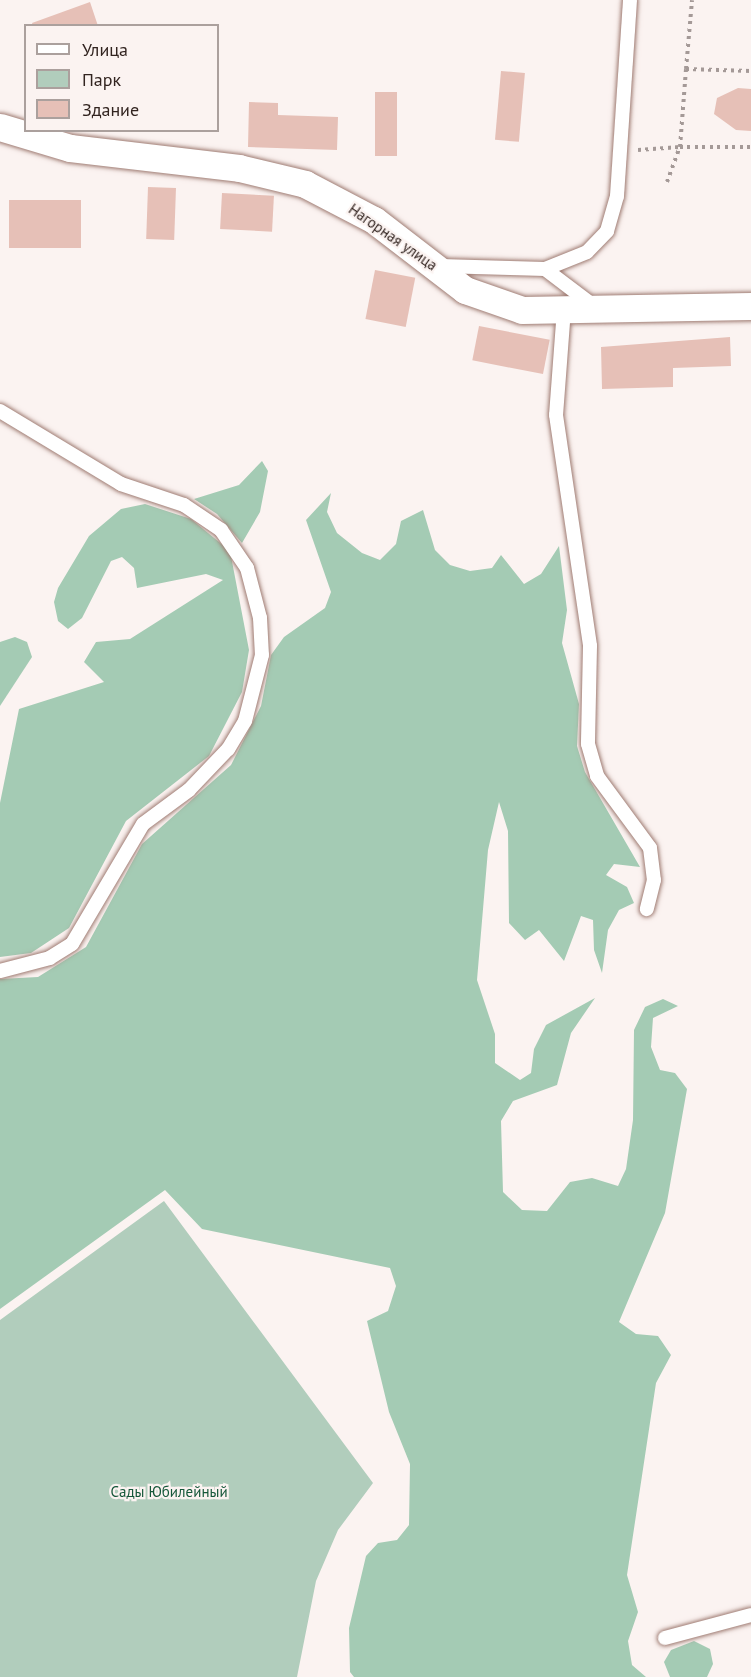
<!DOCTYPE html>
<html>
<head>
<meta charset="utf-8">
<style>
	body { margin:0 }
	#map { position:relative; width:751px; height:1677px; overflow:hidden; background:#fbf3f1; font-family:"PT Sans",sans-serif }
	div>[style] { position:absolute }
	[style*='--x'] { left:calc(var(--x)*1px); top:calc(var(--y)*1px); width:calc(var(--w)*1px); rotate:calc(var(--a)*1deg) }
	.green>* { inset:0; background:#b1cdbc }
	.forest>* { inset:0; background:#a4cbb4 }
	.building>* { inset:0; background:#e6c0b7; transform-origin:0 0 }
	.path>* { height:4px; margin-top:-2px; transform-origin:0; background:repeating-linear-gradient(90deg,#a49997 0 3px,transparent 0 7.5px) }
	.roads { filter:drop-shadow(0 0 2px #9f7c73) drop-shadow(0 0 2px #9f7c73) }
	.lane>* { height:14px; margin:-7px; padding:0 7px; transform-origin:7px; border-radius:7px; background:#fff }
	.street>* { height:27px; margin:-13.5px; padding:0 13.5px; transform-origin:13.5px; border-radius:13.5px; background:#fff }
	span { translate:-50% -50%; white-space:nowrap; text-align:center; line-height:1.15; -webkit-text-stroke:4.5px #fbf3f1; paint-order:stroke }
	.street-label { font-size:15px; color:#322420 }
	.park-label { font-size:15px; color:#155739 }
	.legend { position:absolute; left:24px; top:24px; width:195px; height:108px; box-sizing:border-box; background:#fbf3f1; border:2px solid #aba09d; margin:0; padding:8px 10px; list-style:none; font-size:18px; color:#322420 }
	.legend li { display:flex; align-items:center; gap:12px; height:30px }
	.legend b { width:30px; border:2px solid #aba09d }
</style>
</head>
<body>
<div id="map">
	<div class="green">
		<div style="clip-path:polygon(164px 1201px,373px 1483px,338px 1530px,316px 1581px,297px 1677px,0 1677px,0 1320px)"></div>
	</div>
	<div class="forest">
		<div style="clip-path:polygon(262px 461px,268px 471px,260px 512px,242px 543px,217px 514px,194px 499px,239px 485px)"></div>
		<div style="clip-path:polygon(331px 493px,327px 512px,337px 533px,362px 553px,380px 560px,396px 544px,401px 521px,423px 510px,435px 550px,450px 565px,470px 571px,492px 568px,501px 555px,524px 584px,541px 574px,559px 546px,567px 610px,562px 643px,579px 704px,577px 746px,585px 772px,640px 867px,614px 864px,606px 875px,627px 887px,634px 903px,619px 910px,608px 930px,602px 973px,594px 950px,593px 920px,581px 916px,564px 961px,539px 930px,525px 940px,509px 923px,508px 831px,499px 802px,488px 850px,477px 980px,495px 1034px,495px 1063px,520px 1080px,531px 1073px,534px 1049px,546px 1025px,595px 998px,571px 1033px,557px 1085px,513px 1101px,501px 1121px,503px 1192px,522px 1210px,547px 1211px,570px 1182px,592px 1178px,618px 1186px,626px 1169px,633px 1120px,634px 1030px,645px 1007px,663px 999px,678px 1006px,653px 1018px,651px 1047px,660px 1070px,675px 1073px,687px 1089px,665px 1213px,619px 1322px,636px 1334px,658px 1336px,671px 1355px,656px 1383px,627px 1575px,638px 1612px,628px 1641px,632px 1665px,646px 1677px,354px 1677px,350px 1672px,349px 1628px,366px 1556px,378px 1543px,397px 1540px,409px 1525px,410px 1464px,389px 1412px,367px 1321px,388px 1311px,396px 1286px,390px 1268px,202px 1229px,165px 1190px,0 1309px,0 979px,38px 977px,86px 947px,142px 844px,231px 765px,261px 706px,271px 655px,284px 637px,325px 608px,331px 592px,306px 520px)"></div>
		<div style="clip-path:polygon(145px 504px,191px 519px,230px 551px,249px 650px,242px 692px,209px 756px,126px 821px,69px 928px,31px 953px,0 957px,0 803px,19px 709px,104px 682px,84px 662px,96px 642px,130px 639px,223px 580px,206px 574px,137px 588px,134px 568px,122px 557px,111px 561px,82px 618px,68px 629px,58px 621px,54px 602px,58px 588px,89px 536px,121px 509px)"></div>
		<div style="clip-path:polygon(15px 637px,27px 642px,32px 657px,0 706px,0 642px)"></div>
		<div style="clip-path:polygon(694px 1641px,710px 1649px,713px 1664px,707px 1677px,670px 1677px,664px 1662px,671px 1650px)"></div>
	</div>
	<div class="building">
		<div style="clip-path:polygon(90px 2px,98px 26px,33px 26px,32px 23px)"></div>
		<div style="left:501px;top:71px;width:24px;height:69px;rotate:5deg"></div>
		<div style="clip-path:polygon(738px 88px,751px 89px,751px 131px,736px 130px,714px 114px,717px 98px)"></div>
		<div style="left:375px;top:92px;width:22px;height:64px"></div>
		<div style="clip-path:polygon(249px 102px,278px 103px,278px 115px,338px 117px,337px 150px,248px 147px)"></div>
		<div style="left:148px;top:187px;width:28px;height:52px;rotate:2deg"></div>
		<div style="left:222px;top:193px;width:52px;height:36px;rotate:3deg"></div>
		<div style="left:81px;top:200px;width:48px;height:72px;rotate:90deg"></div>
		<div style="left:375px;top:270px;width:41px;height:50px;rotate:11deg"></div>
		<div style="left:479px;top:326px;width:72px;height:35px;rotate:11deg"></div>
		<div style="clip-path:polygon(730px 337px,731px 366px,673px 368px,673px 387px,602px 389px,601px 347px)"></div>
	</div>
	<div class="path">
		<div style="--x:686;--y:69;--w:69;--a:-85"></div>
		<div style="--x:638;--y:150;--w:42;--a:-4.1"></div>
		<div style="--x:680;--y:147;--w:78;--a:-85.6"></div>
		<div style="--x:686;--y:69;--w:65;--a:1.8"></div>
		<div style="--x:667;--y:182;--w:37;--a:-70"></div>
		<div style="--x:680;--y:147;--w:71;--a:0"></div>
	</div>
	<div class="roads">
		<div class="lane">
			<div style="--x:440;--y:266;--w:105;--a:1.6"></div>
			<div style="--x:545;--y:269;--w:45;--a:-22"></div>
			<div style="--x:587;--y:252;--w:29;--a:-46"></div>
			<div style="--x:607;--y:231;--w:36;--a:-74"></div>
			<div style="--x:617;--y:196;--w:196;--a:-86.2"></div>
			<div style="--x:545;--y:269;--w:61;--a:37.1"></div>
			<div style="--x:564;--y:309;--w:106;--a:94.3"></div>
			<div style="--x:556;--y:415;--w:233;--a:81.6"></div>
			<div style="--x:590;--y:646;--w:98;--a:91.2"></div>
			<div style="--x:588;--y:744;--w:33;--a:74"></div>
			<div style="--x:597;--y:776;--w:89;--a:53.6"></div>
			<div style="--x:650;--y:848;--w:32;--a:83"></div>
			<div style="--x:654;--y:880;--w:30;--a:104"></div>
			<div style="--x:0;--y:411;--w:141;--a:31.1"></div>
			<div style="--x:121;--y:484;--w:66;--a:18.4"></div>
			<div style="--x:184;--y:505;--w:45;--a:34"></div>
			<div style="--x:221;--y:530;--w:46;--a:55.6"></div>
			<div style="--x:247;--y:568;--w:52;--a:75.4"></div>
			<div style="--x:260;--y:618;--w:37;--a:87"></div>
			<div style="--x:262;--y:655;--w:68;--a:104.4"></div>
			<div style="--x:245;--y:721;--w:33;--a:121"></div>
			<div style="--x:228;--y:749;--w:57;--a:133.6"></div>
			<div style="--x:189;--y:790;--w:57;--a:143.5"></div>
			<div style="--x:143;--y:824;--w:139;--a:120.6"></div>
			<div style="--x:72;--y:944;--w:26;--a:148"></div>
			<div style="--x:50;--y:958;--w:52;--a:165.4"></div>
			<div style="--x:665;--y:1638;--w:89;--a:-15"></div>
		</div>
		<div class="street">
			<div style="--x:0;--y:127;--w:73;--a:16.7"></div>
			<div style="--x:70;--y:148;--w:170;--a:6.7"></div>
			<div style="--x:239;--y:168;--w:68;--a:13.6"></div>
			<div style="--x:305;--y:184;--w:78;--a:27.6"></div>
			<div style="--x:374;--y:220;--w:115;--a:37.6"></div>
			<div style="--x:465;--y:290;--w:60;--a:19.3"></div>
			<div style="--x:522;--y:310;--w:229;--a:-1"></div>
		</div>
	</div>
	<div class="street-label">
		<span style="left:393px;top:237px;rotate:35deg">Нагорная улица</span>
	</div>
	<div class="park-label">
		<span style="left:169px;top:1492px">Сады Юбилейный</span>
	</div>
	<ul class="legend">
	<li><b style="height:8px;background:#fff"></b>Улица</li>
	<li><b style="height:16px;background:#b1cdbc"></b>Парк</li>
	<li><b style="height:16px;background:#e6c0b7"></b>Здание</li>
	</ul>
</div>
</body>
</html>
